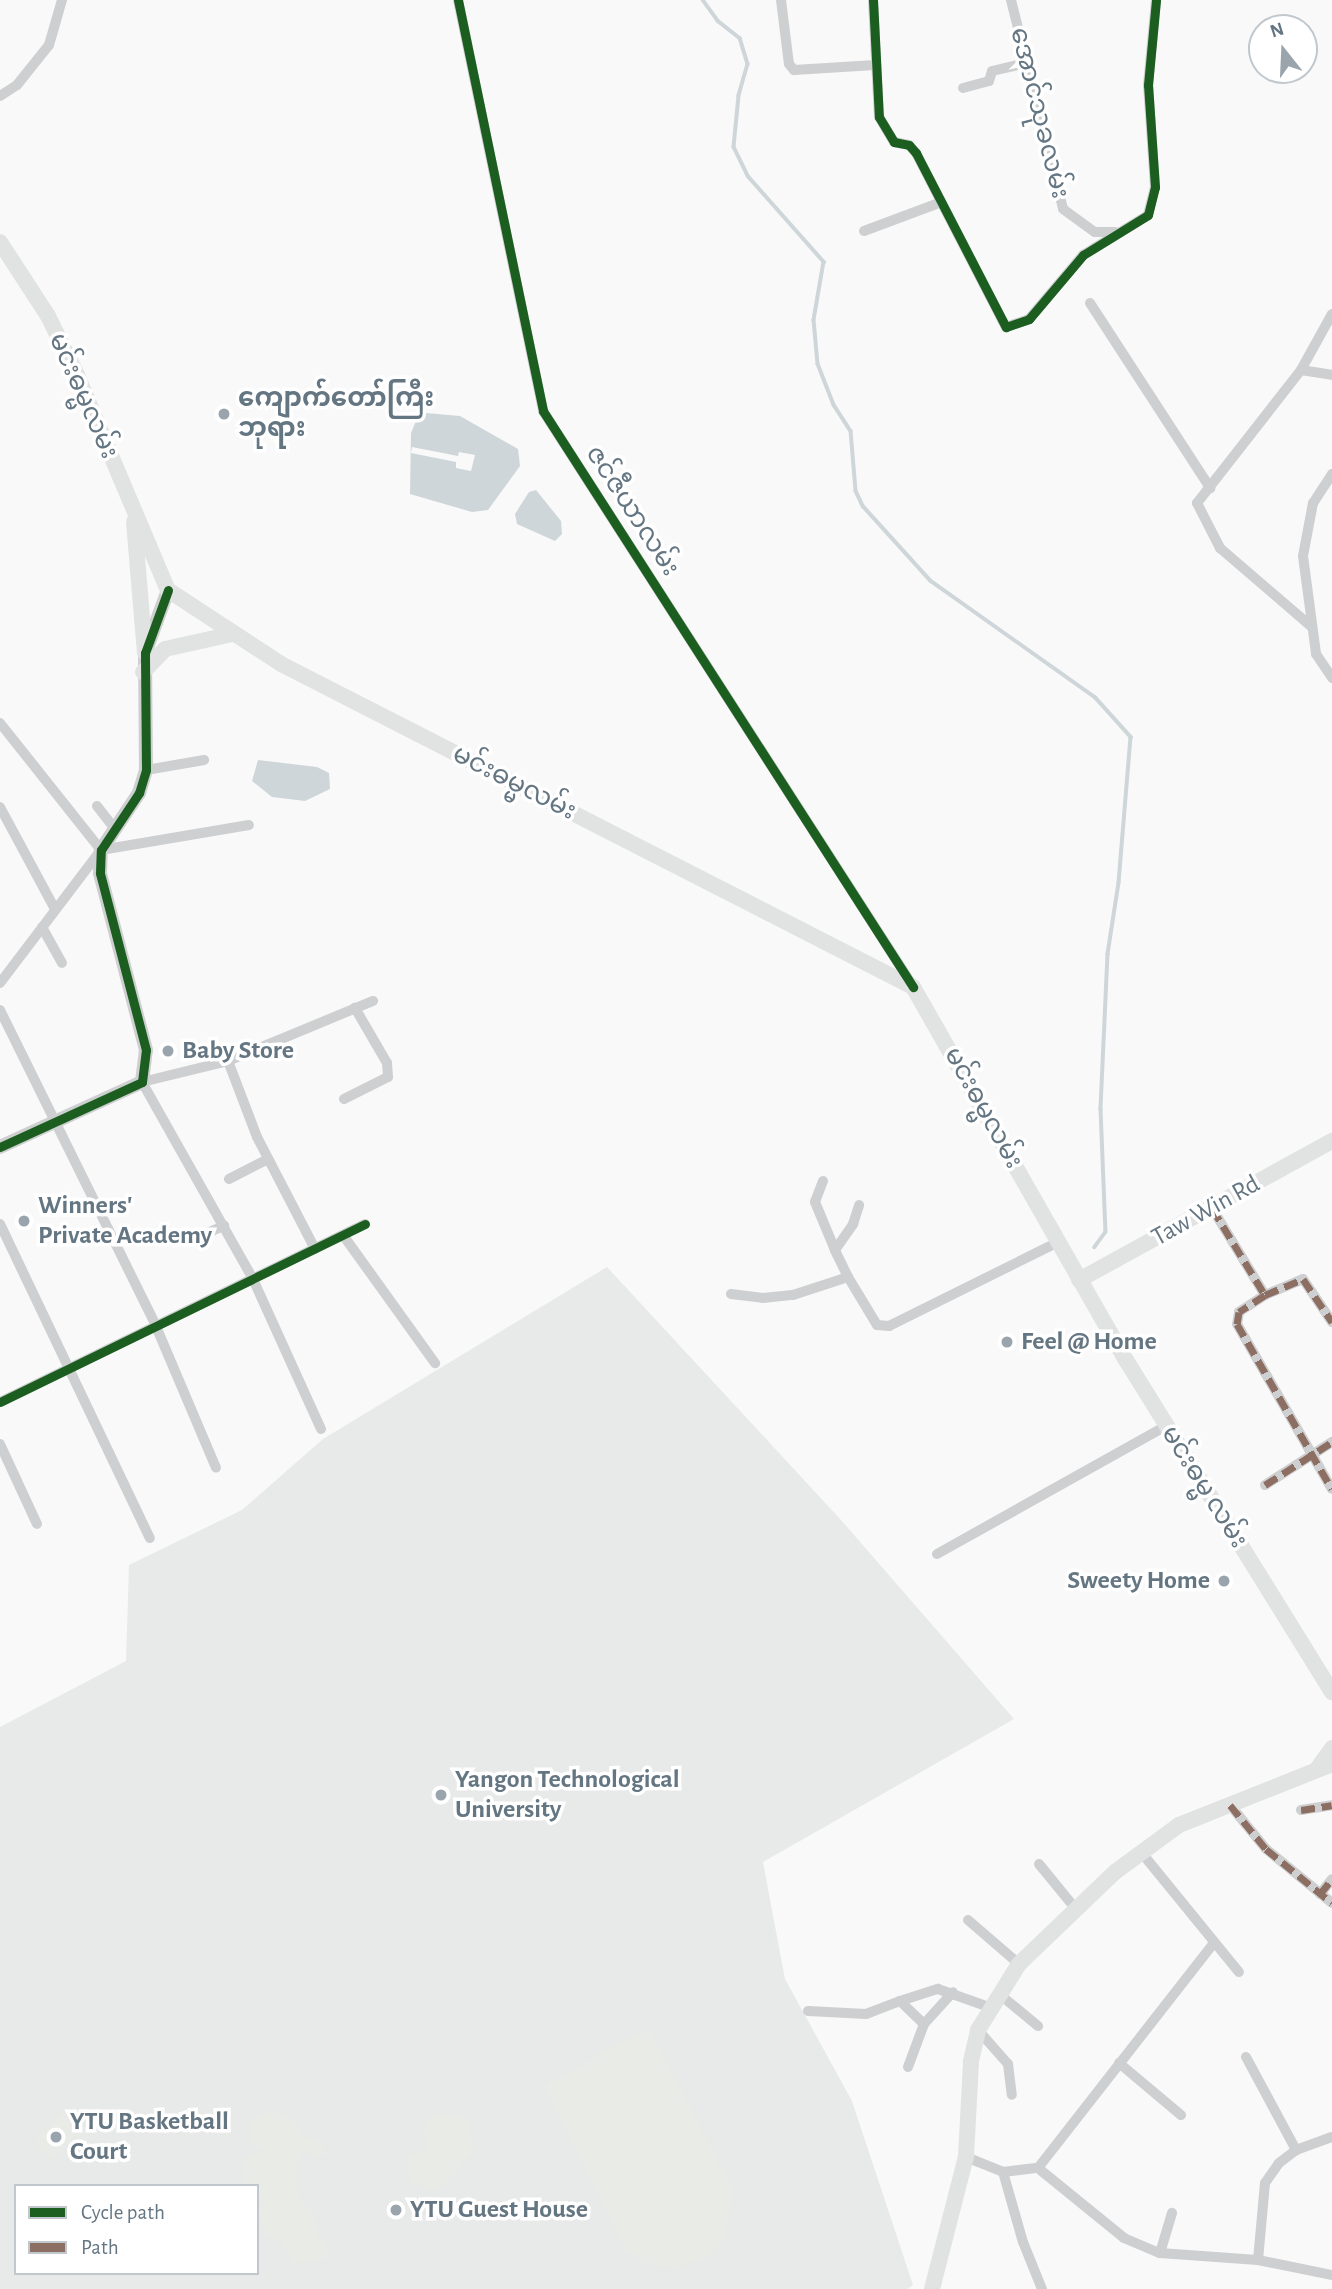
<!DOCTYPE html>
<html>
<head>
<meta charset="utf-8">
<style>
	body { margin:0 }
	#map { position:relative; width:1332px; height:2289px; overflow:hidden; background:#f9f9f9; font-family:"Alegreya Sans","Noto Sans Myanmar",sans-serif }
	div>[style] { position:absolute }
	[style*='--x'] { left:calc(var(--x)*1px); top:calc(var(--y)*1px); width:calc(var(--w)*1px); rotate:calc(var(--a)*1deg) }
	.built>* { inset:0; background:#e8e9e9 }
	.green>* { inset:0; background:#e8ebe6; transform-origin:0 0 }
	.water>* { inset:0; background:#ced6d9 }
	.pier>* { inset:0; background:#f9f9f9 }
	.stream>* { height:3.5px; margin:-1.75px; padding:0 1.75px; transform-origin:1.75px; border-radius:1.75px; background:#ced6d9 }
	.minor>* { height:10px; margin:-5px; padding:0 5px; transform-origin:5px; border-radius:5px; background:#cecfd0 }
	.tertiary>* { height:14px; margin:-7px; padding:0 7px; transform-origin:7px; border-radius:7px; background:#cecfd0 }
	.secondary>* { height:16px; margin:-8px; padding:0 8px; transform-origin:8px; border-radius:8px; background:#e1e2e2 }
	.quiet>* { height:7px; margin-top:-3.5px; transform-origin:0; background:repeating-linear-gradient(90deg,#8d6e63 0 14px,transparent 0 21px) }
	.cycleway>* { height:9px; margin:-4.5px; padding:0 4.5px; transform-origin:4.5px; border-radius:4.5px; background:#1b5e20 }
	.dots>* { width:19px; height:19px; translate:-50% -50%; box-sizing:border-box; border:4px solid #fff; border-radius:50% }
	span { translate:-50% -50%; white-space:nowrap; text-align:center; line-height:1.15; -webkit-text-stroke:7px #fff; paint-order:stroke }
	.street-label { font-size:26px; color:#657683 }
	.poi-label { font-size:26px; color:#657683; font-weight:700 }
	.left { translate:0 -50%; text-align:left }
	.right { translate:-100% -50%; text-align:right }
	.legend { position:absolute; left:14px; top:2184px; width:245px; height:91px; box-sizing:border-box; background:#fff; border:2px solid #c1c8cd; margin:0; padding:9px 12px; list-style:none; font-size:21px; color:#657683 }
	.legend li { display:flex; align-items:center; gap:14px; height:35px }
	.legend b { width:35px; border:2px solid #c1c8cd }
	.north { position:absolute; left:1248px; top:14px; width:70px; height:70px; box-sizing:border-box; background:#fff; border:2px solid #c1c8cd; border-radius:50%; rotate:342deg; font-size:19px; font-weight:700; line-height:28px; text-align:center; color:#657683 }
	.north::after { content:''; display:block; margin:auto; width:24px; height:32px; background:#99a4ac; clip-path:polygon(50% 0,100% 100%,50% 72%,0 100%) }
</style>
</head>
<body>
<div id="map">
	<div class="built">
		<div style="clip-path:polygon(evenodd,607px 1267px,841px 1520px,1014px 1719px,763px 1862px,785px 1979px,852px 2101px,913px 2285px,908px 2289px,0 2289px,0 1727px,126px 1661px,129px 1565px,242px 1510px,323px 1439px,607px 1267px,16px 2186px,257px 2186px,257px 2273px,16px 2273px,16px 2186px)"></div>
	</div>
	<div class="green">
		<div style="clip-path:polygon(649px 2028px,733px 2191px,725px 2239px,710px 2256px,678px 2268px,645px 2264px,625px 2250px,545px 2085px)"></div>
		<div style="clip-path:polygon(269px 2111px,284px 2113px,296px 2123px,301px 2136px,316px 2140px,327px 2153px,317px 2158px,300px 2150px,297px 2169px,298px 2198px,313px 2214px,317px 2234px,329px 2251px,326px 2258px,294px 2264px,280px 2241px,265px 2235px,259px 2213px,265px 2204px,257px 2196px,257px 2186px,248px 2186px,240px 2176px,245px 2158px,261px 2152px,252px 2142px,249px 2124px)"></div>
		<div style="left:62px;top:2113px;width:25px;height:42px;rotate:43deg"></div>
		<div style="clip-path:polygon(445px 2114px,464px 2117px,471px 2129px,473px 2152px,445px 2184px,432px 2190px,411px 2183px,406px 2165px,410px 2155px,428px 2149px,423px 2132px,428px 2118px)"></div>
	</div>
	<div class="water">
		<div style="clip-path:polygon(426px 413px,460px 416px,518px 449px,520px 466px,488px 510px,472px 512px,410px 494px,411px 433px,416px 421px)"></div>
		<div style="clip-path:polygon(536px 490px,561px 521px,562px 534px,555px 541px,517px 524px,515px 514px,529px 492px)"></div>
		<div style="clip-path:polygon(258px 760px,317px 767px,329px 773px,330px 789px,305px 801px,272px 797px,252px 781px)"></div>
	</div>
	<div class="pier">
		<div style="clip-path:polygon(412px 447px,458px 456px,459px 452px,475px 455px,471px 471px,456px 468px,456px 462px,411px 453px)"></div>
	</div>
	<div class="stream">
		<div style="--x:703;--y:0;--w:26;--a:54"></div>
		<div style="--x:718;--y:21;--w:28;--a:38"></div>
		<div style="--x:740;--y:38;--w:27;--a:73"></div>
		<div style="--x:748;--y:64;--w:33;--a:106"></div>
		<div style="--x:739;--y:96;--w:51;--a:95.6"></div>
		<div style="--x:734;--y:147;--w:32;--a:64"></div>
		<div style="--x:748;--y:176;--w:115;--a:48.5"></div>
		<div style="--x:824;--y:262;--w:59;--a:99.8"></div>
		<div style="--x:814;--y:320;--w:44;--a:84.8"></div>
		<div style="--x:818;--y:364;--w:44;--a:68.7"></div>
		<div style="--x:834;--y:405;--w:31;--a:57"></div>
		<div style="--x:851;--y:431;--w:60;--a:85.2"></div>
		<div style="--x:856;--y:491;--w:17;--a:65"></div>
		<div style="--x:863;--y:506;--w:101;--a:47.8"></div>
		<div style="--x:931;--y:581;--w:201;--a:35.3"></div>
		<div style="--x:1095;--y:697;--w:54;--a:48"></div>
		<div style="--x:1131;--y:737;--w:146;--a:94.7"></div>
		<div style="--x:1119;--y:883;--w:72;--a:98.8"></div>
		<div style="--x:1108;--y:954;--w:155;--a:92.6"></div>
		<div style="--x:1101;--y:1109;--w:123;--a:87.7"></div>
		<div style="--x:1106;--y:1232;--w:19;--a:126"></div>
	</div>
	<div class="minor">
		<div style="--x:458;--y:0;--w:420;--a:78.3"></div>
		<div style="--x:543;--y:411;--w:684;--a:57.24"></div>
		<div style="--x:781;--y:0;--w:64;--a:82.9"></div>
		<div style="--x:789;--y:64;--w:8;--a:50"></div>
		<div style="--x:794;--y:70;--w:81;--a:-3.5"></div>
		<div style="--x:873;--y:0;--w:117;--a:87.1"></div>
		<div style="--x:879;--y:117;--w:29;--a:59"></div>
		<div style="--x:894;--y:142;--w:15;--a:11"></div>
		<div style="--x:909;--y:145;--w:11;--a:49"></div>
		<div style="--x:916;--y:153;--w:196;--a:62.7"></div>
		<div style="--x:1006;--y:327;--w:24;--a:-19"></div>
		<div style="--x:1029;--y:319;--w:84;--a:-49.8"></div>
		<div style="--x:1083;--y:255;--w:76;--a:-31.6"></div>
		<div style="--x:1148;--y:215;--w:29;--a:-76"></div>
		<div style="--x:1155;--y:187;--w:102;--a:-93.9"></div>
		<div style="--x:1148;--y:85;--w:85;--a:-84.6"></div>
		<div style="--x:1011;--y:0;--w:215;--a:76"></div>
		<div style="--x:1063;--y:209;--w:39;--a:36"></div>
		<div style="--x:1095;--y:232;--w:20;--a:0"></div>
		<div style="--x:963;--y:88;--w:27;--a:-15"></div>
		<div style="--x:989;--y:81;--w:10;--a:-73"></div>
		<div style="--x:992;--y:71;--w:36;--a:-13"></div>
		<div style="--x:0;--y:96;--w:20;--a:-33"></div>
		<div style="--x:17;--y:85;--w:51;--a:-51.3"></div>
		<div style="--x:49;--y:45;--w:47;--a:-73.9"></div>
		<div style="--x:864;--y:231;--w:80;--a:-20.5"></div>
		<div style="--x:1090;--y:303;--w:221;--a:57"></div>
		<div style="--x:1332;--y:314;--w:64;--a:119"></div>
		<div style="--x:1301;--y:370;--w:31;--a:9"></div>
		<div style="--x:1301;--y:370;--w:169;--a:128"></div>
		<div style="--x:1197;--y:503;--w:51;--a:62.9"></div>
		<div style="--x:1220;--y:548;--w:121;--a:40.7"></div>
		<div style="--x:1332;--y:474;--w:35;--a:123"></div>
		<div style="--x:1313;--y:503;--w:54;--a:100.7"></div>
		<div style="--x:1303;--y:556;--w:99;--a:82.4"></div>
		<div style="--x:1316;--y:654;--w:29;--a:56"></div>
		<div style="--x:0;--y:723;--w:162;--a:51.5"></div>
		<div style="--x:146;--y:770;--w:59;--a:-9.8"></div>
		<div style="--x:97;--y:806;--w:28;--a:52"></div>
		<div style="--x:0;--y:807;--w:116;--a:61.7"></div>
		<div style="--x:101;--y:850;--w:150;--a:-9.6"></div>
		<div style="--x:42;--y:927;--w:41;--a:60.9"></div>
		<div style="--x:0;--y:983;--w:167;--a:-52.8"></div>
		<div style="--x:0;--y:1010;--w:350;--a:63.7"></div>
		<div style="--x:155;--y:1324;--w:156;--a:67"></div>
		<div style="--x:228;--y:1061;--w:81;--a:69.1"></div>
		<div style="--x:257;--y:1137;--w:126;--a:62.6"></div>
		<div style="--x:344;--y:1099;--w:49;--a:-26.6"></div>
		<div style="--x:388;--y:1077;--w:14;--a:-94"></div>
		<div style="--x:387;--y:1063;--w:64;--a:-120.2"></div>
		<div style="--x:229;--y:1179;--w:44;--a:-27.1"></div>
		<div style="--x:823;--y:1181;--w:22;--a:111"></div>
		<div style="--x:815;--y:1202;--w:52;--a:67.4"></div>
		<div style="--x:1212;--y:1208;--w:102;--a:58.7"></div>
		<div style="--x:1265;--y:1295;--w:31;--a:147"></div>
		<div style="--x:1239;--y:1312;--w:12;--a:99"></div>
		<div style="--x:1237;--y:1324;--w:190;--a:60.1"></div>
		<div style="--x:0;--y:1224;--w:348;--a:64.5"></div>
		<div style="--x:343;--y:1235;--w:158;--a:54.3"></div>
		<div style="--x:193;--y:1239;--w:34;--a:-23"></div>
		<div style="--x:848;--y:1277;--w:30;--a:-116"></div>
		<div style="--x:835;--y:1250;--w:32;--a:-55"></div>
		<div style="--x:853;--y:1224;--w:20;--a:-72"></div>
		<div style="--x:731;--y:1294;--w:32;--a:7"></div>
		<div style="--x:763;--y:1298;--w:30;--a:-6"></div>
		<div style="--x:793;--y:1295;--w:58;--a:-18.1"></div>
		<div style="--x:848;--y:1277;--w:56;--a:58.9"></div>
		<div style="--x:877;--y:1325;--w:12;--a:5"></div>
		<div style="--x:889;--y:1326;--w:189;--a:-26.4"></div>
		<div style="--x:1265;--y:1295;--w:41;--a:-22.8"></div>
		<div style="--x:1303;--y:1279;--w:52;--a:56"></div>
		<div style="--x:0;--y:1402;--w:406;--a:-26"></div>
		<div style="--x:321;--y:1429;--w:165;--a:-114.4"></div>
		<div style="--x:253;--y:1279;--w:226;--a:-119.4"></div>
		<div style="--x:142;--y:1082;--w:89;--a:-13.7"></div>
		<div style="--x:228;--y:1061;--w:157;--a:-22.5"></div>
		<div style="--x:0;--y:1444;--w:88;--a:65.2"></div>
		<div style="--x:1265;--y:1485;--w:80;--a:-32.7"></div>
		<div style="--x:937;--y:1554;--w:262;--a:-29.2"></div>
		<div style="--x:1230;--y:1805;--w:57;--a:50.7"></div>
		<div style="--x:1266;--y:1849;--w:85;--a:39.3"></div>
		<div style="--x:1301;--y:1810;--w:31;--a:-9"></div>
		<div style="--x:1141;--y:1852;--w:155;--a:50.8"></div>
		<div style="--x:1039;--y:1864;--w:57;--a:50.7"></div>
		<div style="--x:1320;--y:1894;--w:19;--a:-51"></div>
		<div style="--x:968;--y:1920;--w:67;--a:40.8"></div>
		<div style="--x:998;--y:1993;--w:52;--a:39.5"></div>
		<div style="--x:900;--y:2001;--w:40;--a:-18"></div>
		<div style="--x:938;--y:1989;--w:54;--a:19.4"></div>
		<div style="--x:808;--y:2011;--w:58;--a:3"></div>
		<div style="--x:866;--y:2014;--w:36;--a:-21"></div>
		<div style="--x:900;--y:2001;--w:33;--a:44"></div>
		<div style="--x:978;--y:2030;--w:45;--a:48.6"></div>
		<div style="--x:1008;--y:2064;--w:31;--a:83"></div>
		<div style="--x:1246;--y:2057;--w:106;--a:61.7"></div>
		<div style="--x:1119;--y:2063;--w:81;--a:40"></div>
		<div style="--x:908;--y:2067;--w:46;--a:-69.6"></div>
		<div style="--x:924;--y:2024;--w:43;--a:-47.8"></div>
		<div style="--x:966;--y:2157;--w:40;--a:22"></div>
		<div style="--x:1003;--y:2172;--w:35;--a:-7"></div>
		<div style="--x:1038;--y:2168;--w:111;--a:39.1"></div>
		<div style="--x:1124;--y:2238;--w:39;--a:23"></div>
		<div style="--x:1160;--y:2253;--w:98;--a:4.1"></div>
		<div style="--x:1258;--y:2260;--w:76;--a:11.5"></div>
		<div style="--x:1038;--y:2168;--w:284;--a:-52"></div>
		<div style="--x:1003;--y:2172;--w:73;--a:74.1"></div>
		<div style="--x:1023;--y:2242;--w:51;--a:68"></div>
		<div style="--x:1160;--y:2253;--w:42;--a:-73.3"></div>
		<div style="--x:1258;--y:2260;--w:77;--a:-84.8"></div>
		<div style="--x:1265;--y:2183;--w:24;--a:-55"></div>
		<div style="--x:1279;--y:2163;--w:21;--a:-37"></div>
		<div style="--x:1296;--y:2150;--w:38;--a:-20"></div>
	</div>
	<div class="tertiary">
		<div style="--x:0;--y:1147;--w:156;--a:-24.6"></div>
		<div style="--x:142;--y:1082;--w:32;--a:-83"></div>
		<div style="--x:146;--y:1050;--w:183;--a:-104.6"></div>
		<div style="--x:100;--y:873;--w:23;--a:-88"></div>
		<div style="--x:101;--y:850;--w:69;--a:-56.3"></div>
		<div style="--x:139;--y:793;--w:24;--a:-73"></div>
		<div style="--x:146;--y:770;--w:117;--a:-90.5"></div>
		<div style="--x:145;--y:653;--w:67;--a:-69.9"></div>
	</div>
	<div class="secondary">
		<div style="--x:0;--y:242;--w:88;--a:57"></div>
		<div style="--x:48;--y:316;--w:66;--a:63.8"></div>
		<div style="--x:77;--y:375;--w:233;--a:67.1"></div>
		<div style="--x:168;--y:590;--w:135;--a:33.2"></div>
		<div style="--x:281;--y:664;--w:710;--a:27.07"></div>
		<div style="--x:913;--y:987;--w:430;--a:60.3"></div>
		<div style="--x:1126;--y:1360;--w:391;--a:58.2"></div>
		<div style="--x:134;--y:522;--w:131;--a:85.2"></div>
		<div style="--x:143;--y:672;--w:32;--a:-46"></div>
		<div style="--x:165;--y:649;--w:69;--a:-12.6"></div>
		<div style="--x:1079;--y:1280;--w:289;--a:-28.8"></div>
		<div style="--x:1317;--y:1769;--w:26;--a:-54"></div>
		<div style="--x:932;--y:2289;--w:136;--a:-75.6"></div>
		<div style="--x:966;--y:2157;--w:96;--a:-87"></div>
		<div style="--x:971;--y:2061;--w:32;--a:-77"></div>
		<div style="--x:978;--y:2030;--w:78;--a:-58.2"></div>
		<div style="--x:1019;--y:1964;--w:133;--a:-43.8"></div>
		<div style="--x:1115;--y:1872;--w:79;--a:-36.3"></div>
		<div style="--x:1179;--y:1825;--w:165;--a:-21.7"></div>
	</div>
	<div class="quiet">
		<div style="--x:1212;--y:1208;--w:102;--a:58.7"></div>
		<div style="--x:1265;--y:1295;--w:31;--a:147"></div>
		<div style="--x:1239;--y:1312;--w:12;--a:99"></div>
		<div style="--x:1237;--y:1324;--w:190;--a:60.1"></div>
		<div style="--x:1265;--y:1295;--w:41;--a:-22.8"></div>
		<div style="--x:1303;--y:1279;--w:52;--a:56"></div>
		<div style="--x:1265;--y:1485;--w:80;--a:-32.7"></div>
		<div style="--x:1230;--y:1805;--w:57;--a:50.7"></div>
		<div style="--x:1266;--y:1849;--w:85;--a:39.3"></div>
		<div style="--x:1301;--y:1810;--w:31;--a:-9"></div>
		<div style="--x:1320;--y:1894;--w:19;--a:-51"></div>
	</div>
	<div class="cycleway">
		<div style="--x:458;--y:0;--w:420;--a:78.3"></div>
		<div style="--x:543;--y:411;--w:685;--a:57.28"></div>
		<div style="--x:873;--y:0;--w:117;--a:87.1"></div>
		<div style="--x:879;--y:117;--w:29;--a:59"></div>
		<div style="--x:894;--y:142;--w:15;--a:11"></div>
		<div style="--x:909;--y:145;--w:11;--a:49"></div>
		<div style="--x:916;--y:153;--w:196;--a:62.7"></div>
		<div style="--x:1006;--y:327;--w:24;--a:-19"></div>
		<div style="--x:1029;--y:319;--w:84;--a:-49.8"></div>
		<div style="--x:1083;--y:255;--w:76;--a:-31.6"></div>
		<div style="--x:1148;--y:215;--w:29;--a:-76"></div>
		<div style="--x:1155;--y:187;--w:102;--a:-93.9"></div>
		<div style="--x:1148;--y:85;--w:85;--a:-84.6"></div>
		<div style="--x:0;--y:1147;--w:156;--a:-24.6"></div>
		<div style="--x:142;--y:1082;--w:32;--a:-83"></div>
		<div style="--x:146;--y:1050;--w:183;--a:-104.6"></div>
		<div style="--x:100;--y:873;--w:23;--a:-88"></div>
		<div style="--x:101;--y:850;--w:69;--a:-56.3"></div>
		<div style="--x:139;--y:793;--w:24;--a:-73"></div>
		<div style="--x:146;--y:770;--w:117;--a:-90.5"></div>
		<div style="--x:145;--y:653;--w:67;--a:-69.9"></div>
		<div style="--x:0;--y:1402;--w:406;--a:-26"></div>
	</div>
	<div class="dots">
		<div style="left:224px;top:414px;background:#99a4ac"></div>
		<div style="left:168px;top:1051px;background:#99a4ac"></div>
		<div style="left:24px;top:1221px;background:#99a4ac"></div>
		<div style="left:1007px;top:1342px;background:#99a4ac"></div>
		<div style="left:1224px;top:1581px;background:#99a4ac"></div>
		<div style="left:441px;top:1795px;background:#99a4ac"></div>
		<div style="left:56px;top:2137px;background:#99a4ac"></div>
		<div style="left:396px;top:2210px;background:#99a4ac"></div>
	</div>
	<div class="street-label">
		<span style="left:1039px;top:113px;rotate:76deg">အောင်သုခလမ်း</span>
		<span style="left:83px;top:396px;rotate:66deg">မင်းဓမ္မလမ်း</span>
		<span style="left:632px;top:511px;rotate:57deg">ဇင်ဇီယာလမ်း</span>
		<span style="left:514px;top:783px;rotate:27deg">မင်းဓမ္မလမ်း</span>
		<span style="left:983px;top:1108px;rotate:61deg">မင်းဓမ္မလမ်း</span>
		<span style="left:1206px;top:1211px;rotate:-29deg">Taw Win Rd</span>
		<span style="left:1204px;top:1487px;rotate:58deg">မင်းဓမ္မ လမ်း</span>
	</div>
	<div class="poi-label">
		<span class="left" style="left:238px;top:414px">ကျောက်တော်ကြီး<br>ဘုရား</span>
		<span class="left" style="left:182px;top:1051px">Baby Store</span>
		<span class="left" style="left:38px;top:1221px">Winners'<br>Private Academy</span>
		<span class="left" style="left:1021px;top:1342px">Feel @ Home</span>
		<span class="right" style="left:1210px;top:1581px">Sweety Home</span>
		<span class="left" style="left:455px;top:1795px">Yangon Technological<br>University</span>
		<span class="left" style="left:70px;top:2137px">YTU Basketball<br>Court</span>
		<span class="left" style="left:410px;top:2210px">YTU Guest House</span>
	</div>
	<ul class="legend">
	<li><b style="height:9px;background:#1b5e20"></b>Cycle path</li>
	<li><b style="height:9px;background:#8d6e63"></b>Path</li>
	</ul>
	<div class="north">N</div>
</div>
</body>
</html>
